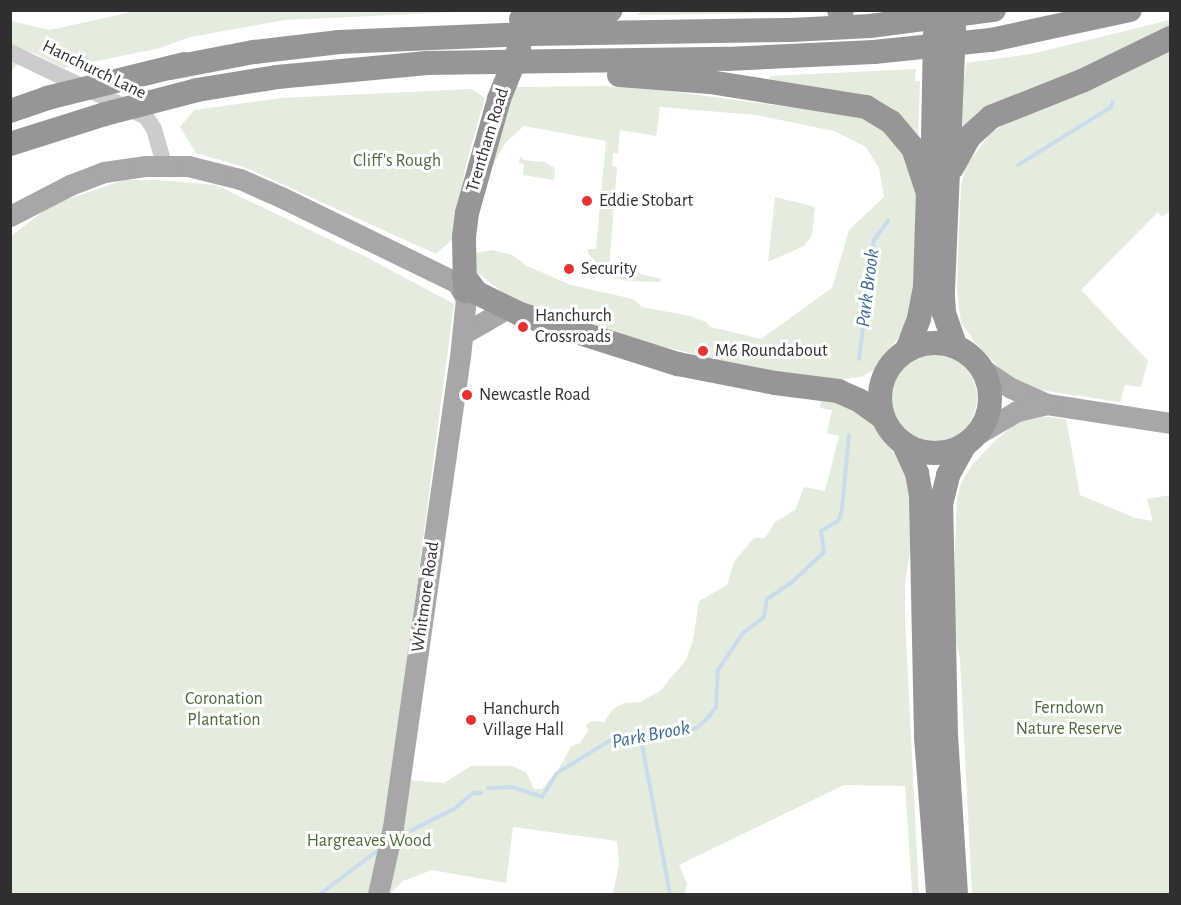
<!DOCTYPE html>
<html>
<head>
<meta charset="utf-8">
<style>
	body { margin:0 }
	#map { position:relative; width:1181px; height:905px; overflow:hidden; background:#fff; font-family:"Alegreya Sans",sans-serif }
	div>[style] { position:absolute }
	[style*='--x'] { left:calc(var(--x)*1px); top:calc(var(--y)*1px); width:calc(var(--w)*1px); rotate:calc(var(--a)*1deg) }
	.green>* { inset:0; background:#e4ecdd }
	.round { border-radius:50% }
	.stream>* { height:4px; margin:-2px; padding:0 2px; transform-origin:2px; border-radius:2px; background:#c9dcec }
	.minor>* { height:16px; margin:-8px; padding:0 8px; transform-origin:8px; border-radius:8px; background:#ccc }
	.major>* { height:21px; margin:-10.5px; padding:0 10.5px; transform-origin:10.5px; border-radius:10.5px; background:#a7a7a7 }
	.highway>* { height:24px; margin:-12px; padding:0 12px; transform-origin:12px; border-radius:12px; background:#969696 }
	.highway>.ring { margin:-12px; padding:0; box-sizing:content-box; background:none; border:24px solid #969696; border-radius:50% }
	.dots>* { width:16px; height:16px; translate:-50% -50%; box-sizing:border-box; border:3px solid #fff; border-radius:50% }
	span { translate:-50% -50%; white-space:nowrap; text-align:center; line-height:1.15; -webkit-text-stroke:6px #fff; paint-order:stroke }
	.street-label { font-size:18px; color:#2f2f2f }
	.park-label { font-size:18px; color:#4e6b3c }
	.poi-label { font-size:18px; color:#2f2f2f }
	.left { translate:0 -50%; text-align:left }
	.water-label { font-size:20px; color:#3c6992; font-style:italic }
	.frame { position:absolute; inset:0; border:12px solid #2f2f2f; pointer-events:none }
</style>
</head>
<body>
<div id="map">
	<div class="green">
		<div style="clip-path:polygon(140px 10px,478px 11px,285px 20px,190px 37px,160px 48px,63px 68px,32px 52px,13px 69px,11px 76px,11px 21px,50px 30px)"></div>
		<div style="clip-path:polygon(645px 10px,790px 10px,793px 13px,636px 15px)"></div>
		<div style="clip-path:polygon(1170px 20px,1170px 27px,958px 140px,959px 76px,965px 76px,966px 63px,1031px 54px)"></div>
		<div style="clip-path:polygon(1170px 47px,1170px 211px,1162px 217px,1158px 212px,1081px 290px,1148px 361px,1141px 387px,1125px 385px,1120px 402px,1034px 389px,1004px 373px,975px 342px,961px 323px,957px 290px,958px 251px,961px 186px,966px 166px,989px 135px,1000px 127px)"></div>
		<div style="clip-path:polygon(916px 69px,915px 81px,920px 81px,918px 139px,906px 124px,770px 86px,770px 76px)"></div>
		<div style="clip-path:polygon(605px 86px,669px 91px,855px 116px,873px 123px,892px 137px,902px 152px,916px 190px,915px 283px,905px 328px,875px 369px,861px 377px,836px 380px,771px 372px,726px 362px,645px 342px,549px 313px,509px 297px,476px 272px,476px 253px,492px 250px,512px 255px,527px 266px,571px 285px,633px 299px,642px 307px,690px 316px,706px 322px,710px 327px,761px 339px,832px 288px,849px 230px,884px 197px,879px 168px,866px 147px,834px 131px,756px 115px,660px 107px,656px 136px,620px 130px,618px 153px,613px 153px,612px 166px,617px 167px,609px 270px,633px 272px,661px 279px,660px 282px,628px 281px,607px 276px,589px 254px,587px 249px,596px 249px,606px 141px,524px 126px,506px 142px,490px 170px,492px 143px,516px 87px)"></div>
		<div style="clip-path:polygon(472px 89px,485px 98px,466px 164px,453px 239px,436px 254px,244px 167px,196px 153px,180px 127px,194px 110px,281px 98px)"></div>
		<div style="clip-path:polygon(520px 156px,523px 160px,541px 162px,540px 160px,555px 168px,554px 180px,523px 175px,524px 164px,519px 163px)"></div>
		<div style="clip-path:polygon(124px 180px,158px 180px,216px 185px,368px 258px,454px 304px,390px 790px,409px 780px,444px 783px,471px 766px,512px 766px,526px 772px,534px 789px,542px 789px,560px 767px,571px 746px,580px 743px,588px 731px,586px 725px,592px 721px,604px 722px,613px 709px,624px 703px,640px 702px,660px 691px,686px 660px,693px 640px,699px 601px,727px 585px,734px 562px,754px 538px,765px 538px,775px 522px,795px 510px,804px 487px,825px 491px,839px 436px,827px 433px,832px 410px,820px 408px,822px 397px,845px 401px,879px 428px,909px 480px,911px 546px,905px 582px,905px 618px,919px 894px,912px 894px,912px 889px,905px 786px,844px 785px,679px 865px,687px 884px,685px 894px,613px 894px,619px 864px,617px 841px,513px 827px,506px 883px,432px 870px,403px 881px,390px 894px,11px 894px,11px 236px,53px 204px)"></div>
		<div style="clip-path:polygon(775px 197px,815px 207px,812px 235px,804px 246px,768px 262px)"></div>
		<div class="round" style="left:889px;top:354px;width:88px;height:88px"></div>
		<div style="clip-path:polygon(1040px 416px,1066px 419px,1080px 495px,1135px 518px,1153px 521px,1147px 499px,1170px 495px,1170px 894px,972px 894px,960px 659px,952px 622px,957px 498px,961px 483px,972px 465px,996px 440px,1021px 419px)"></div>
	</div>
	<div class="stream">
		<div style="--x:1018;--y:165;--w:110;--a:-31.9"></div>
		<div style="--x:1111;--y:107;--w:6;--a:-72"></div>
		<div style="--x:859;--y:359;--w:120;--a:-82.8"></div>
		<div style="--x:874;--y:240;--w:24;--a:-54"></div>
		<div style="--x:641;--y:739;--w:158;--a:79.4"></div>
		<div style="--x:488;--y:788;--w:24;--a:-2"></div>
		<div style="--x:512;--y:787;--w:32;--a:18"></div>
		<div style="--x:542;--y:797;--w:28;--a:-58"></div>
		<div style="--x:557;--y:773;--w:67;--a:-31.6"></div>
		<div style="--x:614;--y:738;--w:59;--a:-2.9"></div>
		<div style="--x:673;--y:735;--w:25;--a:-16"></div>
		<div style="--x:697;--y:728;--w:16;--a:-43"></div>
		<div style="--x:709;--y:717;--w:12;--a:-55"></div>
		<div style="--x:716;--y:707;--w:37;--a:-87"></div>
		<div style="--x:718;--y:670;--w:45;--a:-56"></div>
		<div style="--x:743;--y:633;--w:26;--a:-37"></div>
		<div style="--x:764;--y:617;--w:18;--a:-81"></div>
		<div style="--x:767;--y:599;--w:30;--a:-34"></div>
		<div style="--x:792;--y:582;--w:44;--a:-43.2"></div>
		<div style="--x:824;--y:552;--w:21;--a:-98"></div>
		<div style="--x:821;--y:531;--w:21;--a:-31"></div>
		<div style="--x:839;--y:520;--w:11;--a:-75"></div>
		<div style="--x:842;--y:509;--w:74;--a:-84.6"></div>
		<div style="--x:402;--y:835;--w:58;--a:-26.6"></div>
		<div style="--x:454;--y:809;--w:25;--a:-40"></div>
		<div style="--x:473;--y:793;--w:8;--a:0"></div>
		<div style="--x:320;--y:894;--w:76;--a:-37"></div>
	</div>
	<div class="minor">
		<div style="--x:10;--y:52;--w:151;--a:25.5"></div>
		<div style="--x:146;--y:117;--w:14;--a:56"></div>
		<div style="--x:154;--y:129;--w:37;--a:74"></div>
	</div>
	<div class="major">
		<div style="--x:10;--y:216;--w:68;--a:-27.3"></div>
		<div style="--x:70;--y:185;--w:36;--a:-21"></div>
		<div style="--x:104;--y:172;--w:41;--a:-8.3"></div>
		<div style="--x:145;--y:166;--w:43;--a:0"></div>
		<div style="--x:188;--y:166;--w:54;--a:14"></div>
		<div style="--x:240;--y:179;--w:45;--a:23.7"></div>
		<div style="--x:281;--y:197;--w:196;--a:26"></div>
		<div style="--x:457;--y:283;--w:17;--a:59"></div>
		<div style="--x:463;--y:334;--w:42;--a:-30.3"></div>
		<div style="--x:981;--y:368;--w:36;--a:34"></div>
		<div style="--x:1011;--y:388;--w:39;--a:24"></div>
		<div style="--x:1047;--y:404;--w:124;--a:8.8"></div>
		<div style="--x:976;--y:435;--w:48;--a:-30.3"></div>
		<div style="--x:1017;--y:411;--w:31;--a:-13"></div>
		<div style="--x:378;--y:894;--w:69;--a:-77.4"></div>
		<div style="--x:393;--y:827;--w:475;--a:-81.9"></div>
		<div style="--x:460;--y:357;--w:59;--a:-84.2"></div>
	</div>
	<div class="highway">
		<div style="--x:839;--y:10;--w:3;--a:0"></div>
		<div style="--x:521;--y:19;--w:90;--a:-5.7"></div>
		<div style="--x:954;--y:28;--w:268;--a:92.4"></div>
		<div style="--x:943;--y:296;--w:17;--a:87"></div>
		<div style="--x:944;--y:313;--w:36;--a:71"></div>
		<div style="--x:170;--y:68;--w:86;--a:-10.8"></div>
		<div style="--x:254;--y:52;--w:86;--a:-6.7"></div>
		<div style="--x:339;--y:42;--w:191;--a:-2.4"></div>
		<div style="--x:530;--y:34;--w:261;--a:-0.9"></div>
		<div style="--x:791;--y:30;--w:79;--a:-2.9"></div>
		<div style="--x:870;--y:26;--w:125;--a:-7.4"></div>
		<div style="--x:619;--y:75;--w:91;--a:4.4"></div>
		<div style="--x:710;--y:82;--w:158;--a:9.1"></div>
		<div style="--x:866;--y:107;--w:29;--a:31"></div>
		<div style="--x:891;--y:122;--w:34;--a:50"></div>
		<div style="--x:913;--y:148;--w:47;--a:71.6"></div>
		<div style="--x:10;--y:111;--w:39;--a:-19"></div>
		<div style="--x:47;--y:98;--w:141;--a:-13.9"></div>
		<div style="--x:10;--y:144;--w:100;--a:-17.5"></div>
		<div style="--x:105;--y:114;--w:95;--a:-14.6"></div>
		<div style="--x:197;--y:90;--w:81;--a:-9.2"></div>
		<div style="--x:277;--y:77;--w:151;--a:-5.3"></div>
		<div style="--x:427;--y:63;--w:300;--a:-0.8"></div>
		<div style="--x:727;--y:59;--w:147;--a:-2.7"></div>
		<div style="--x:874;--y:52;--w:118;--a:-5.9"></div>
		<div style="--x:991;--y:40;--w:142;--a:-12.2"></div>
		<div style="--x:952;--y:168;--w:35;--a:-61"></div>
		<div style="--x:969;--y:137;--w:30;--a:-42"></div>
		<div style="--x:991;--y:117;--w:100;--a:-21.7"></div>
		<div style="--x:1084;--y:80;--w:96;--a:-26"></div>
		<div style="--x:464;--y:276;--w:21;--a:53"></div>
		<div style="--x:477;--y:293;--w:48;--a:26"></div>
		<div style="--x:520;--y:314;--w:166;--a:17.6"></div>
		<div style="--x:678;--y:364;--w:99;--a:11.1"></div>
		<div style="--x:775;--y:383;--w:64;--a:7.2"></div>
		<div style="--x:838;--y:391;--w:24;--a:24"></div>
		<div style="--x:860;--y:401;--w:29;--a:36"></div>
		<div style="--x:465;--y:291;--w:54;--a:-91.1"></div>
		<div style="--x:464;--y:237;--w:24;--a:-83"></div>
		<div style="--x:467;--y:213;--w:118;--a:-74.3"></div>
		<div style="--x:499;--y:99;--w:54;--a:-68.2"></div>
		<div class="ring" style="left:880px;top:343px;width:86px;height:86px"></div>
		<div style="--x:907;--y:350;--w:34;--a:-69"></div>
		<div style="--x:919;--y:318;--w:33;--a:-79"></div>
		<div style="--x:925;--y:286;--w:93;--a:-88.2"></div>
		<div style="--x:928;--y:193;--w:54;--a:-84.7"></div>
		<div style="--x:933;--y:139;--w:107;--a:-88.9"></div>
		<div style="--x:903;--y:443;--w:33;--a:65"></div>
		<div style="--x:917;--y:473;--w:23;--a:80"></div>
		<div style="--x:921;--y:496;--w:241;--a:88.8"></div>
		<div style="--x:926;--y:737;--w:157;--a:85.6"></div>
		<div style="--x:956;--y:894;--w:159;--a:-93.6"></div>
		<div style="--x:946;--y:735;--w:231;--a:-91.2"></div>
		<div style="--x:941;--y:504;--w:30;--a:-76"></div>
		<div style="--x:948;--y:475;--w:35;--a:-61"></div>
	</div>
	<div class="dots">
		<div style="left:587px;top:201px;background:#e63331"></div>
		<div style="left:569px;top:269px;background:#e63331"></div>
		<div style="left:523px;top:327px;background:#e63331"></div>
		<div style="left:703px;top:351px;background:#e63331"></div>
		<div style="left:467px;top:395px;background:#e63331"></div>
		<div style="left:471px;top:720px;background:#e63331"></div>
	</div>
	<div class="street-label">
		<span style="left:94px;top:70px;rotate:26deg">Hanchurch Lane</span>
		<span style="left:488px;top:140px;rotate:-73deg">Trentham Road</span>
		<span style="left:426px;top:597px;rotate:-82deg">Whitmore Road</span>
	</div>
	<div class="park-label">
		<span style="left:397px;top:161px">Cliff's Rough</span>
		<span style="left:224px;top:710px">Coronation<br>Plantation</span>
		<span style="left:1069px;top:719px">Ferndown<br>Nature Reserve</span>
		<span style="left:369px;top:841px">Hargreaves Wood</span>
	</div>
	<div class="poi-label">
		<span class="left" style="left:599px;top:201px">Eddie Stobart</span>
		<span class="left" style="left:581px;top:269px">Security</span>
		<span class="left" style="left:535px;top:327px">Hanchurch<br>Crossroads</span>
		<span class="left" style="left:715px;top:351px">M6 Roundabout</span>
		<span class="left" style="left:479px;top:395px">Newcastle Road</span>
		<span class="left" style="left:483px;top:720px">Hanchurch<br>Village Hall</span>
	</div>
	<div class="water-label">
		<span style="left:868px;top:288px;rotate:-83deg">Park Brook</span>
		<span style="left:651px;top:735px;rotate:-11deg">Park Brook</span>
	</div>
	<div class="frame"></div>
</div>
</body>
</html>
